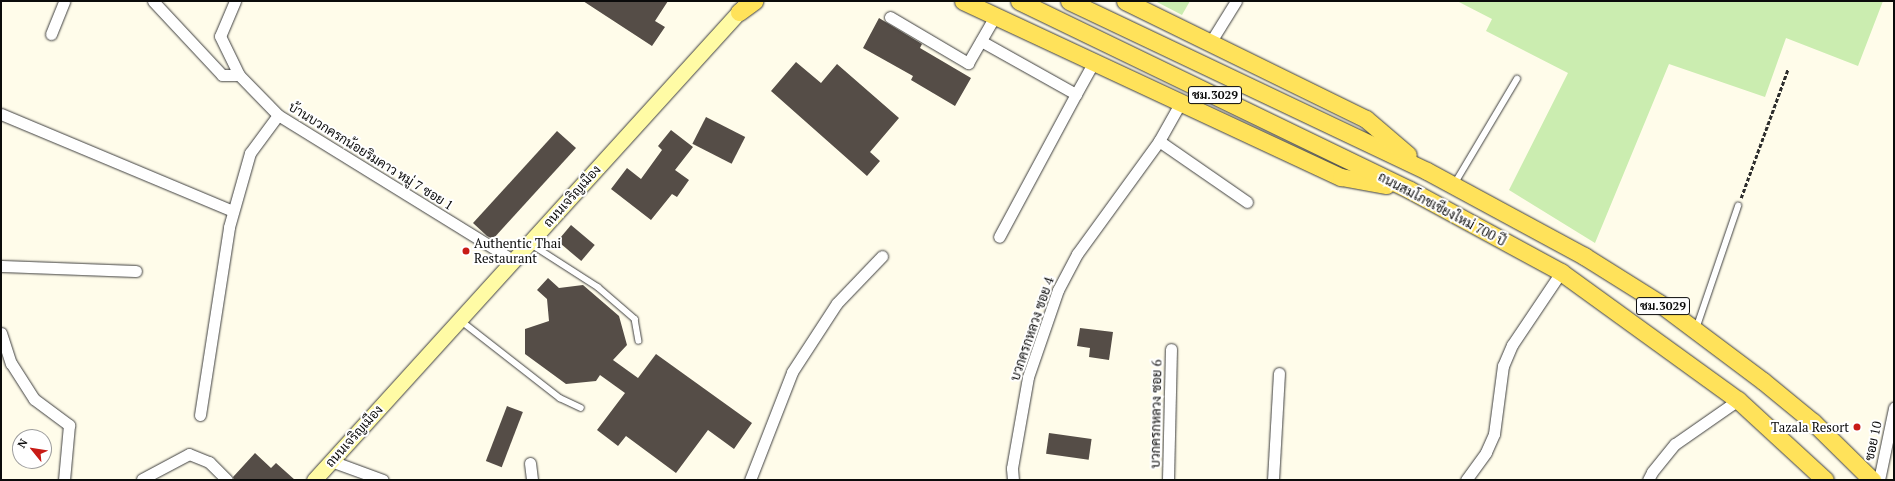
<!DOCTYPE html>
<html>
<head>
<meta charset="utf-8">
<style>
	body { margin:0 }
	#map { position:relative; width:1895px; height:481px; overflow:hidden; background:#fffcea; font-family:"PT Serif",Sarabun,serif }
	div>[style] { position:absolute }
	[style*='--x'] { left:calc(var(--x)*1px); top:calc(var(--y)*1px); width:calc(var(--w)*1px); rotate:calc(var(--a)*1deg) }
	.green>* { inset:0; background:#cbedb0 }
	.building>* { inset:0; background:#554d47; transform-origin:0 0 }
	.path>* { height:2.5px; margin-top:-1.25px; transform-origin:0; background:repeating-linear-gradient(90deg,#2d2d2d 0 4px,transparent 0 6px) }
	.roads { filter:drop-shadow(0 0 1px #3e3e3e) drop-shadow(0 0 1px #3e3e3e) }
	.lane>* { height:5.5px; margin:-2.75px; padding:0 2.75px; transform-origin:2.75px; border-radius:2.75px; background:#fff }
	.street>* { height:11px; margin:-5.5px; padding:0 5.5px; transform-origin:5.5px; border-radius:5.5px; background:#fff }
	.secondary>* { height:15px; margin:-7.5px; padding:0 7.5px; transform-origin:7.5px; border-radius:7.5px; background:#fffba5 }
	.primary>* { height:17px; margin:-8.5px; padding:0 8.5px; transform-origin:8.5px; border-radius:8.5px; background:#ffe25a }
	.dots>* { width:11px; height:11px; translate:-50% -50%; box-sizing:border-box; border:2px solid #fff; border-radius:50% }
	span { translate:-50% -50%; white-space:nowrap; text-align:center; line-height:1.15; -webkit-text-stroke:4px #fff; paint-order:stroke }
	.shield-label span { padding:1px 3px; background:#fff; border:1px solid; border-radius:3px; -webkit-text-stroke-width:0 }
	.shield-label { font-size:12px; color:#0b0b0b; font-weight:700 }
	.street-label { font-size:13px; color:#0b0b0b }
	.poi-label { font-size:13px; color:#0b0b0b }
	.left { translate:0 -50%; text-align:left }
	.right { translate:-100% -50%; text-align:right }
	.frame { position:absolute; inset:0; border:2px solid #0b0b0b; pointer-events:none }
	.north { position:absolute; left:12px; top:429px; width:40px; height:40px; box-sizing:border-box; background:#fff; border:1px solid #9d9d9d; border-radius:50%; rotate:300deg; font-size:11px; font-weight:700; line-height:16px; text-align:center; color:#0b0b0b }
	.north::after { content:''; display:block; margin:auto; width:14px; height:18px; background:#c81b16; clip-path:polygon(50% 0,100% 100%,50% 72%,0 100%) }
</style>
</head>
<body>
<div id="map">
	<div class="green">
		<div style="clip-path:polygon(1155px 1px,1190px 1px,1182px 15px)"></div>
		<div style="clip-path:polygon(1457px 1px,1883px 1px,1858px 66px,1786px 38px,1765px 97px,1669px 64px,1595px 243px,1509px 190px,1568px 73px,1486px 31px,1492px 19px)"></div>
	</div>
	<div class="building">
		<div style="clip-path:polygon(583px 1px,668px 1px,655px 21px,665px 27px,652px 46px)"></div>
		<div style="clip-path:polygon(879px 18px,922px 44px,920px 48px,971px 78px,955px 106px,911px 80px,913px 76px,863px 48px)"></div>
		<div style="clip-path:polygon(796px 62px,821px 83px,837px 64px,899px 118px,870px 152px,880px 161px,867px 176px,771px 91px)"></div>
		<div style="left:706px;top:117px;width:44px;height:30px;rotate:27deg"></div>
		<div style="clip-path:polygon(671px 130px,693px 147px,675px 170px,689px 180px,677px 197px,672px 194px,651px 220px,611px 189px,627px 168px,641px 179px,662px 150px,658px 146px)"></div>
		<div style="clip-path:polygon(557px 131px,576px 148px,493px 239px,487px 236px,473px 223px)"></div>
		<div style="left:571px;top:225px;width:31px;height:21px;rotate:40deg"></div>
		<div style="clip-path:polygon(548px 278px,559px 288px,583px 285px,619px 316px,627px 345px,613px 360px,638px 378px,656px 354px,752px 423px,734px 449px,708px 430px,676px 473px,626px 436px,618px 446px,597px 430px,625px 393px,600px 375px,596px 381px,566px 384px,525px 354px,525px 329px,549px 321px,547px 299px,537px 290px)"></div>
		<div style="clip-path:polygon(1080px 328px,1113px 332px,1109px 360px,1089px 357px,1090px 348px,1077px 346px)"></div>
		<div style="left:507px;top:406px;width:17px;height:59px;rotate:21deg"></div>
		<div style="left:1049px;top:433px;width:43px;height:21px;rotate:8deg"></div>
		<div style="clip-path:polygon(255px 453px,271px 468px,276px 463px,295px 480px,234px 480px,233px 477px)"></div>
	</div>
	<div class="path">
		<div style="--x:1741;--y:198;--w:137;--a:-70"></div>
	</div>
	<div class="roads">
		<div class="lane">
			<div style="--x:1455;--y:183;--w:121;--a:-59.2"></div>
			<div style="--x:531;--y:244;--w:80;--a:32.7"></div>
			<div style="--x:598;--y:287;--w:49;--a:40.9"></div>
			<div style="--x:635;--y:319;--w:22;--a:80"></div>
			<div style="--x:460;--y:320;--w:127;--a:38"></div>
			<div style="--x:560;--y:398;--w:23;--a:25"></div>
			<div style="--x:1696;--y:329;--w:130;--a:-71.1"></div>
		</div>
		<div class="street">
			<div style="--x:153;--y:1;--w:101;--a:47"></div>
			<div style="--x:222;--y:75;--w:17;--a:0"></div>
			<div style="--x:235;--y:1;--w:38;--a:113"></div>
			<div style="--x:220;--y:36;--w:43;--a:64"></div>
			<div style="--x:239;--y:75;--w:56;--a:45.7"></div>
			<div style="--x:278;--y:115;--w:276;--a:31.7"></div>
			<div style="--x:890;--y:17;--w:91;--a:30.5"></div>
			<div style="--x:968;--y:63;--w:54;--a:-60.1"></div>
			<div style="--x:51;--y:34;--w:35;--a:-68"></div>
			<div style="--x:981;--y:41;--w:109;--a:29.2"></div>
			<div style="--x:1076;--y:94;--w:162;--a:118.3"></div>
			<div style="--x:1210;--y:43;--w:49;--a:-58.2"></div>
			<div style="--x:1076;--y:94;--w:37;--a:-61"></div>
			<div style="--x:1;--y:114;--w:251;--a:22.7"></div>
			<div style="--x:1159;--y:141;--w:107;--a:34.7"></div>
			<div style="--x:1;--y:266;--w:135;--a:2.1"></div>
			<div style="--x:1;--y:333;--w:32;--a:72"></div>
			<div style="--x:11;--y:363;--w:43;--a:57.4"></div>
			<div style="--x:34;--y:399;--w:44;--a:36.6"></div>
			<div style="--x:69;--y:425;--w:55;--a:95.2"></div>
			<div style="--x:200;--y:415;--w:190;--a:-81.2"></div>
			<div style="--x:229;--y:227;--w:77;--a:-74.2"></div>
			<div style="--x:250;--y:153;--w:47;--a:-53.6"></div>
			<div style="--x:331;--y:461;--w:55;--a:20.1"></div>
			<div style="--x:530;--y:463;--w:17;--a:83"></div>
			<div style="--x:142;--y:479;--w:53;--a:-28"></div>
			<div style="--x:189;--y:454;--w:22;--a:22"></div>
			<div style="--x:209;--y:462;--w:25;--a:45"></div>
			<div style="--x:750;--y:480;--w:116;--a:-68.7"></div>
			<div style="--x:792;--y:372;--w:82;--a:-56.9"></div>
			<div style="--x:837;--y:303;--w:65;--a:-46.2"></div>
			<div style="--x:1013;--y:480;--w:12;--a:-95"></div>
			<div style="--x:1012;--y:468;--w:92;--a:-80"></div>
			<div style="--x:1028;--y:377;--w:92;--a:-71"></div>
			<div style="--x:1058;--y:290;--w:41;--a:-62.2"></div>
			<div style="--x:1077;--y:254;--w:140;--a:-54"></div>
			<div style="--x:1159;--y:141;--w:45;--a:-60.6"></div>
			<div style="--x:1168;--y:480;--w:131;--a:-88.7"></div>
			<div style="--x:1273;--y:480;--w:107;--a:-86.8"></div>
			<div style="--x:1466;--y:480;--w:34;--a:-54"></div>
			<div style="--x:1486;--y:452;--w:20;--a:-66"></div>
			<div style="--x:1494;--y:434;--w:69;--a:-82.5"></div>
			<div style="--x:1503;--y:366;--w:23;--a:-67"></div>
			<div style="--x:1512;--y:345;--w:88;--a:-56.1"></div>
			<div style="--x:1648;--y:480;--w:9;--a:-63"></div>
			<div style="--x:1652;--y:472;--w:36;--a:-51"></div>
			<div style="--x:1675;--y:444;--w:77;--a:-34.9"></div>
			<div style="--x:1879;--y:480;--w:74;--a:-78.2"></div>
		</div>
		<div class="secondary">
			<div style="--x:314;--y:480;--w:644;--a:-47.77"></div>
		</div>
		<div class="primary">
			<div style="--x:963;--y:1;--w:417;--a:25"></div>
			<div style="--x:1341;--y:177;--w:46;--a:10.1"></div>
			<div style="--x:1019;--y:1;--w:434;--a:25.8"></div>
			<div style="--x:1410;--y:190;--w:172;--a:28.5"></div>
			<div style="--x:1561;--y:272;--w:218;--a:35.9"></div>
			<div style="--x:1738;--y:400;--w:118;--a:42.6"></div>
			<div style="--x:1069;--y:1;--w:396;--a:25.4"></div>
			<div style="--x:1427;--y:171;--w:179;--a:28.4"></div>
			<div style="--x:1584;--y:256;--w:89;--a:32.1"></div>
			<div style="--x:1659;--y:303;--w:130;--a:36.9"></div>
			<div style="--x:1763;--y:381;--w:65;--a:39.4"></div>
			<div style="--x:1813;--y:422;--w:83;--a:44.5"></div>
			<div style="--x:1125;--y:1;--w:268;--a:26.1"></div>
			<div style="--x:1366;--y:119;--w:55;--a:40.6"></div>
			<div style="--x:739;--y:12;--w:19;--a:-36"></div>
		</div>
	</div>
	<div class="dots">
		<div style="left:466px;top:251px;background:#c81b16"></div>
		<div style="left:1857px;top:427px;background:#c81b16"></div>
	</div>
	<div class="shield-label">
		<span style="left:1215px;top:95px">ชม.3029</span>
		<span style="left:1663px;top:306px">ชม.3029</span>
	</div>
	<div class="street-label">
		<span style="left:371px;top:156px;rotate:32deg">บ้านบวกครกน้อยริมคาว หมู่ 7 ซอย 1</span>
		<span style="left:572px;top:196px;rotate:-48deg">ถนนเจริญเมือง</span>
		<span style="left:1442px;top:209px;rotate:28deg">ถนนสมโภชเชียงใหม่ 700 ปี</span>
		<span style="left:1032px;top:329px;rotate:-71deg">บวกครกหลวง ซอย 4</span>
		<span style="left:1156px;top:414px;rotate:-89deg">บวกครกหลวง ซอย 6</span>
		<span style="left:354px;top:436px;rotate:-48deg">ถนนเจริญเมือง</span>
		<span style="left:1873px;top:441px;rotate:-78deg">ซอย 10</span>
	</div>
	<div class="poi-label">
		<span class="left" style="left:474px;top:251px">Authentic Thai<br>Restaurant</span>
		<span class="right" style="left:1849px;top:427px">Tazala Resort</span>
	</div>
	<div class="frame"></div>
	<div class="north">N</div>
</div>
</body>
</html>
